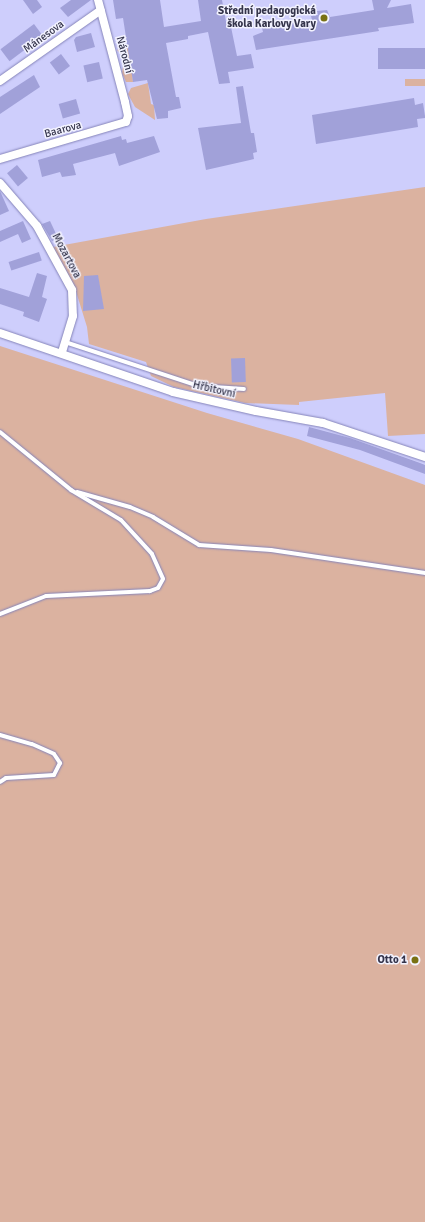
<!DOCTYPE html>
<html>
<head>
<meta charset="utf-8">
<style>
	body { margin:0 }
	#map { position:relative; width:425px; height:1222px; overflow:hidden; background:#cecefc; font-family:Signika,sans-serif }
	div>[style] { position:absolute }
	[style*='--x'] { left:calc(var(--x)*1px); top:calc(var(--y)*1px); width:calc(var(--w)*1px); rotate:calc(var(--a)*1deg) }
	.green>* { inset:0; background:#dbb2a0; transform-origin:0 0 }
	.building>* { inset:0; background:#a1a1d9; transform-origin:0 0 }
	.roads { filter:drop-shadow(0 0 1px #8584b9) drop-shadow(0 0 1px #8584b9) }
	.service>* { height:4px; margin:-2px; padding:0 2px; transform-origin:2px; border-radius:2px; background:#fff }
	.minor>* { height:8px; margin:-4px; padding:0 4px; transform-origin:4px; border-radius:4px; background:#fff }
	.dots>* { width:11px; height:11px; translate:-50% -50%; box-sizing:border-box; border:2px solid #f3f3ff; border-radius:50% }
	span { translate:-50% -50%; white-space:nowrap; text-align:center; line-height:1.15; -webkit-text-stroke:3px #f3f3ff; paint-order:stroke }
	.poi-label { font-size:11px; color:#34344b; font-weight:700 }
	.right { translate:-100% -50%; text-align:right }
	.street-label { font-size:11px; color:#34344b }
</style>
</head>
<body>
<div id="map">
	<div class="green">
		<div style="clip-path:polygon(127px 44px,130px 58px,124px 57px,117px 50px)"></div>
		<div style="clip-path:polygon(131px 64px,133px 82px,126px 82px,122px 73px,123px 67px)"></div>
		<div style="left:425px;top:79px;width:7px;height:20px;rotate:90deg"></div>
		<div style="clip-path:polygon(148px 83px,151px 104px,154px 105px,155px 120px,135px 107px,128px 94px,131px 88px)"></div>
		<div style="clip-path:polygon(425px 187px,425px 434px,388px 436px,385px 393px,299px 402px,299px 405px,245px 403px,174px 387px,151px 376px,146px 362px,89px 344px,87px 327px,74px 285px,53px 247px,206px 219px)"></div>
		<div style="clip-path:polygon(0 346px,207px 413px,298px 439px,425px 485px,425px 1222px,0 1222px)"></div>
	</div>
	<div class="building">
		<div style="clip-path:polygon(23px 0,37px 0,42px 7px,33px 14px)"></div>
		<div style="clip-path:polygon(71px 0,91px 0,68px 17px,60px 8px)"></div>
		<div style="clip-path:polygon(113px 0,160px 0,164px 27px,201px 21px,198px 0,222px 0,227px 27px,231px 27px,237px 56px,251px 54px,254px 68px,228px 72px,230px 83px,219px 84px,208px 32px,188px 36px,188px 39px,166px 43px,176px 97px,179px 97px,181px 108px,168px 111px,168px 118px,157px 119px,147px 80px,133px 82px,123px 18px,116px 19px)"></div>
		<div style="clip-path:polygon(372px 0,391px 0,387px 8px,411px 4px,414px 23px,378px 28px,379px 31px,256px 50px,253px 36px,263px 32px,262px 28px,312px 20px,311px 16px,318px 15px,317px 11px,327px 10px,330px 17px,374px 10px)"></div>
		<div style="left:34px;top:24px;width:15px;height:42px;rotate:53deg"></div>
		<div style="clip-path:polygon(91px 33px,95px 47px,77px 52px,74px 40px,76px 37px)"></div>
		<div style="left:425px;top:48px;width:21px;height:47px;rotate:90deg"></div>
		<div style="left:61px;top:54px;width:15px;height:14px;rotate:53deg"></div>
		<div style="left:99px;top:62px;width:17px;height:16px;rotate:77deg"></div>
		<div style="clip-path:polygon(34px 75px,40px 87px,0 114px,0 97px)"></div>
		<div style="clip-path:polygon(243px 86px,251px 133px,254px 133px,257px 152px,253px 153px,254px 159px,250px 160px,206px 170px,198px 128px,241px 123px,236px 87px)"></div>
		<div style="clip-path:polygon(414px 98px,415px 105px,423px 103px,425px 116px,425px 118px,417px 119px,418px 127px,316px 144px,312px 115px)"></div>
		<div style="left:76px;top:99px;width:15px;height:18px;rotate:74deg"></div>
		<div style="clip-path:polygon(121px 136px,122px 140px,126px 139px,127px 143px,154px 136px,160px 152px,119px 166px,115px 153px,73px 164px,76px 175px,62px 177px,60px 172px,42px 177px,38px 160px)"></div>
		<div style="left:17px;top:165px;width:17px;height:13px;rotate:50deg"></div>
		<div style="clip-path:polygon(0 191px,9px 211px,0 215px)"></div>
		<div style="clip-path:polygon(23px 221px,31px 239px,22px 243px,18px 234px,0 242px,0 231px)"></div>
		<div style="clip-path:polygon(50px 221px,58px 238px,52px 241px,42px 224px)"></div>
		<div style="left:39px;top:252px;width:9px;height:32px;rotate:72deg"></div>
		<div style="clip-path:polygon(37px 273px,47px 276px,42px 297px,47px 299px,39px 322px,23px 316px,24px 312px,0 304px,0 288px,29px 297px)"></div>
		<div style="clip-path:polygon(98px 275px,104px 309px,83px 311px,84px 276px)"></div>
		<div style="left:245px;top:358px;width:24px;height:14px;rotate:88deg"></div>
		<div style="clip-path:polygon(309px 427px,350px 438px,420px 463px,425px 465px,425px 474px,360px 450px,307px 436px)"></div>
	</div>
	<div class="roads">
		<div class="service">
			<div style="--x:65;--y:342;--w:141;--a:18.2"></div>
			<div style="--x:199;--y:386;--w:45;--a:3.8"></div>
			<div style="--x:0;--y:432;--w:92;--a:39.2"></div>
			<div style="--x:71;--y:490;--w:58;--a:31"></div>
			<div style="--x:121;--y:520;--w:46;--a:47.6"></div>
			<div style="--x:152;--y:554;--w:27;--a:66"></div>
			<div style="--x:163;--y:579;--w:10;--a:119"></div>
			<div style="--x:158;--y:588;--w:9;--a:159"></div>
			<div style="--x:150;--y:591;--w:104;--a:177.2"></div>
			<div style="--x:46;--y:596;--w:49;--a:158.6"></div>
			<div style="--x:77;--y:492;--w:55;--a:15.8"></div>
			<div style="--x:130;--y:507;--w:25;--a:23"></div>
			<div style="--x:153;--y:517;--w:54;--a:31.3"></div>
			<div style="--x:199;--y:545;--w:72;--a:4"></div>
			<div style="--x:271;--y:550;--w:156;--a:8.5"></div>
			<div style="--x:0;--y:735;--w:33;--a:16"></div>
			<div style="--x:32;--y:744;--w:24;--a:24"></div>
			<div style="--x:54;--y:754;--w:11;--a:56"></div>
			<div style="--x:60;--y:763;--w:13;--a:117"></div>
			<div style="--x:54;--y:775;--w:48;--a:176.4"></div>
			<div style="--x:6;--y:778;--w:7;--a:146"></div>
		</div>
		<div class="minor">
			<div style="--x:0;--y:81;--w:123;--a:-35.1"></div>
			<div style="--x:0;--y:159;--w:131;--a:-16.4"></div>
			<div style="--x:126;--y:122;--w:6;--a:-72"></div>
			<div style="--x:128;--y:116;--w:14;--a:-102"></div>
			<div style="--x:125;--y:102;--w:106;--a:-104.8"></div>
			<div style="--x:0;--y:183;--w:57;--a:49.3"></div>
			<div style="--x:37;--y:226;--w:73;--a:61.3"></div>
			<div style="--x:72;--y:290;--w:26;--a:88"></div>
			<div style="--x:73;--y:316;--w:38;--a:107"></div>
			<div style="--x:0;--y:333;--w:183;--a:18.8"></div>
			<div style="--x:173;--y:392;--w:85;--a:12.9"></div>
			<div style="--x:256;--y:411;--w:68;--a:10.2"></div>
			<div style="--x:323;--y:423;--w:108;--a:18.4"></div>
		</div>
	</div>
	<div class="dots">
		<div style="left:324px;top:18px;background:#797113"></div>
		<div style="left:415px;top:960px;background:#797113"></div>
	</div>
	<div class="poi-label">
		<span class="right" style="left:316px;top:18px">Střední pedagogická<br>škola Karlovy Vary</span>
		<span class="right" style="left:407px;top:960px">Otto 1</span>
	</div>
	<div class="street-label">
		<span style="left:44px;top:37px;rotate:-36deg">Mánesova</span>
		<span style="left:124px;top:55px;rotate:75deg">Národní</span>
		<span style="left:63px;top:130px;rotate:-15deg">Baarova</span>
		<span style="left:66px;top:256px;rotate:62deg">Mozartova</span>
		<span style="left:214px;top:390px;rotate:13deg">Hřbitovní</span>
	</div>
</div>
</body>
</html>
